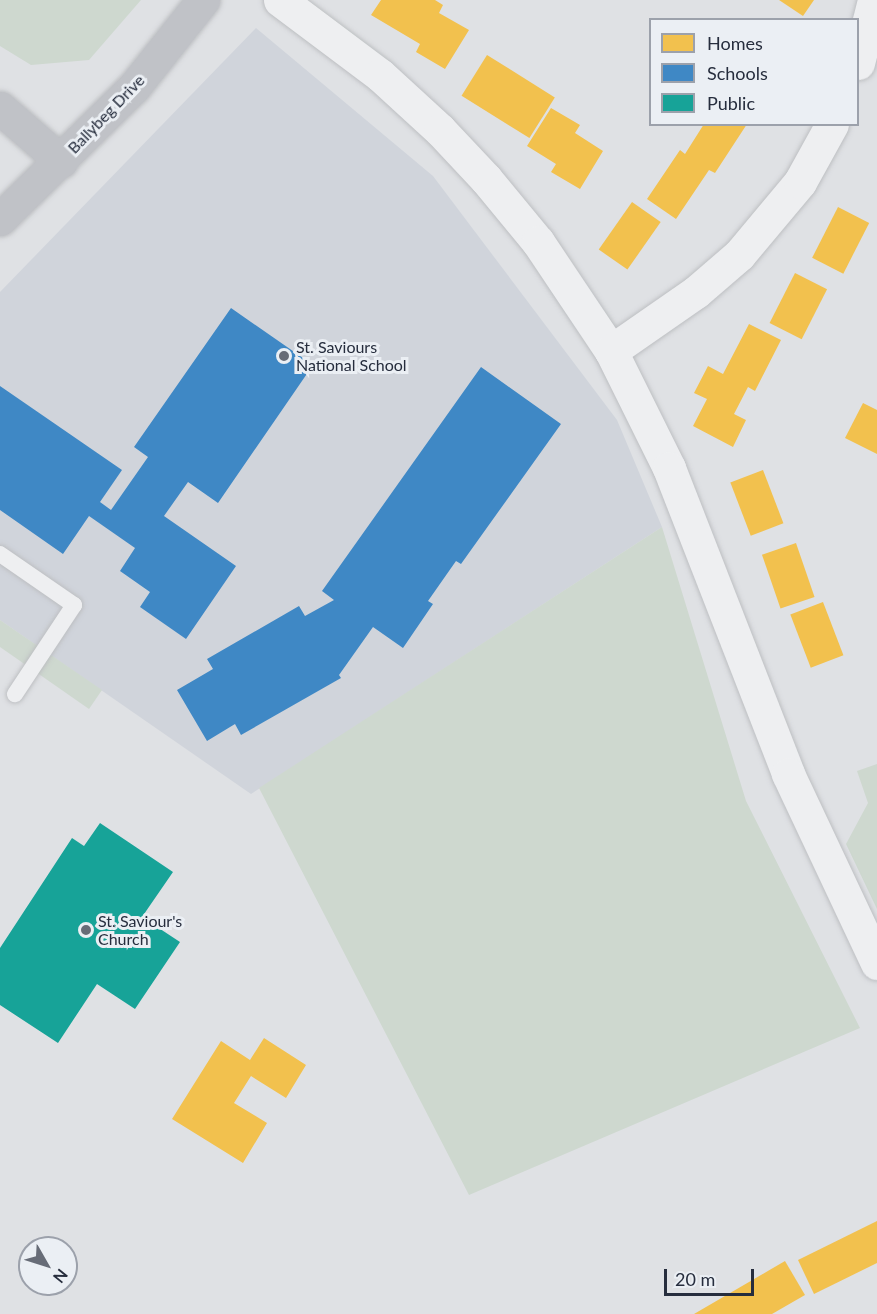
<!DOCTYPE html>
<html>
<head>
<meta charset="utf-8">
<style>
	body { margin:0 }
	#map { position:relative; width:877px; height:1314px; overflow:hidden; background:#dfe1e4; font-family:Lato,sans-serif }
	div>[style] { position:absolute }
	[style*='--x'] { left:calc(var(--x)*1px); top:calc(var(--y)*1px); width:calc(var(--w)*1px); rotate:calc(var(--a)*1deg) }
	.built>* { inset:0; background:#d0d4db }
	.green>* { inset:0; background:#ced8cf }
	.homes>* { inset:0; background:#f2c14e; transform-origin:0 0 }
	.schools>* { inset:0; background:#3f88c5 }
	.public>* { inset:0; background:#17a398 }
	.roads { filter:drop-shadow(0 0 2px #bdbfc2) drop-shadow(0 0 2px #bdbfc2) }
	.lane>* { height:16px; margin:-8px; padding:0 8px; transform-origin:8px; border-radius:8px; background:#eeeff1 }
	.street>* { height:33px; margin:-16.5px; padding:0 16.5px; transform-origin:16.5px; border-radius:16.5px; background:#eeeff1 }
	.secondary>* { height:33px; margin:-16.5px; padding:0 16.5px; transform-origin:16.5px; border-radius:16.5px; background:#c0c2c7 }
	.dots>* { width:16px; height:16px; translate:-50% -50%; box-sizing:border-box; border:3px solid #ebeff4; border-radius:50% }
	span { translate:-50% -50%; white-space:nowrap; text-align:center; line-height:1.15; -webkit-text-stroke:6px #ebeff4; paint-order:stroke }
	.street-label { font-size:16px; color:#262d3d }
	.poi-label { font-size:16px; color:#262d3d }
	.left { translate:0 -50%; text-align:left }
	.legend { position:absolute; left:649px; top:18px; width:210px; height:108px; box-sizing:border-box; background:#ebeff4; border:2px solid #9ca1ab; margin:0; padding:8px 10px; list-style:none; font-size:18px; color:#262d3d }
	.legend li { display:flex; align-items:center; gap:12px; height:30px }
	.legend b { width:30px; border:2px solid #9ca1ab }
	.north { position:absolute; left:18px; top:1236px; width:60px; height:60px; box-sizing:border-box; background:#ebeff4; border:2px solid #9ca1ab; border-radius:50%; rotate:129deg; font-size:16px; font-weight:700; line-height:24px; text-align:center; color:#262d3d }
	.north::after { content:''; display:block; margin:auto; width:21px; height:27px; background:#676c77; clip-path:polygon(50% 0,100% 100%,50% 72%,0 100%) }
	.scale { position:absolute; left:664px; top:1269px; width:90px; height:27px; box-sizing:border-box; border:3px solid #262d3d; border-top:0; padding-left:8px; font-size:18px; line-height:21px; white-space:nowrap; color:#262d3d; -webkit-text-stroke:4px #ebeff4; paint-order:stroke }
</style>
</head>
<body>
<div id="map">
	<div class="built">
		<div style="clip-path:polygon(256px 28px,433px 176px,617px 420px,662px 527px,251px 794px,0 620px,0 292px)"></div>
	</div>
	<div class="green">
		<div style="clip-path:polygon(0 0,141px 0,89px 60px,31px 65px,0 46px)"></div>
		<div style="clip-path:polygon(662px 527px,746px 801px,860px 1028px,469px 1195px,259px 788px)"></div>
		<div style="clip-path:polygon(0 620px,102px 690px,89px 709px,0 647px)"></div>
		<div style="clip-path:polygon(877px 764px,877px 909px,846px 844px,868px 803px,857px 771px)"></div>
	</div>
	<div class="homes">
		<div style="clip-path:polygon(381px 0,435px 0,443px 5px,439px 13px,469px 30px,445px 69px,416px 52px,420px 44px,371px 15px)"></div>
		<div style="clip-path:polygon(779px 0,814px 0,803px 16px)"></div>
		<div style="left:487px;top:55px;width:80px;height:48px;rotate:32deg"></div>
		<div style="clip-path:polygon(551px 108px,580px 125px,575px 133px,603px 151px,580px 189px,551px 172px,556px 164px,527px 146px)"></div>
		<div style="clip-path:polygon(704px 124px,747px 124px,715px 173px,709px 170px,676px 219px,647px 199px,680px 150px,685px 154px)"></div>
		<div style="left:632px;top:202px;width:35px;height:58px;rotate:35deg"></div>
		<div style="left:838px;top:207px;width:35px;height:57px;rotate:27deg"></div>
		<div style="left:795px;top:273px;width:36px;height:56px;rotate:27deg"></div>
		<div style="clip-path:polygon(749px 324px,781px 340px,755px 391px,748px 387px,734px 414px,746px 420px,733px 447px,693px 426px,707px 399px,694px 393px,708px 366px,723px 374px)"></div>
		<div style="clip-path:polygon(863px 403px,877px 410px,877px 454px,845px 438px)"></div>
		<div style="left:763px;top:470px;width:57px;height:35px;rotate:69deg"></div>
		<div style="left:796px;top:543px;width:57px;height:36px;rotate:71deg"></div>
		<div style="left:823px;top:602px;width:57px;height:35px;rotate:69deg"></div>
		<div style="clip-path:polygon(264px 1038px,306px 1065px,286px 1098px,251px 1076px,234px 1103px,267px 1123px,243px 1163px,172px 1119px,221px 1041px,250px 1060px)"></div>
		<div style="clip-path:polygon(877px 1221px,877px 1263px,814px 1294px,798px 1260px)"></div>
		<div style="clip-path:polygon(785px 1261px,805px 1295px,772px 1314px,694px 1314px)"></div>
	</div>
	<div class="schools">
		<div style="clip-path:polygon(231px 308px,313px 365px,218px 503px,188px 482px,164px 516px,236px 566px,186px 639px,140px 607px,150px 592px,120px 571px,135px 548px,89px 516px,63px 554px,0 510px,0 386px,122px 470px,100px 502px,111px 510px,148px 457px,134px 447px)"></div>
		<div style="clip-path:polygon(481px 367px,561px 424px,461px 564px,456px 561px,428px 601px,433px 604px,403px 648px,373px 627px,339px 675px,341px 678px,241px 735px,235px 724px,207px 741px,177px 690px,213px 669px,207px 659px,299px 606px,305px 616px,334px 600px,322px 591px)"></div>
	</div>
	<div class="public">
		<div style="clip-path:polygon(100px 823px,173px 872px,142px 917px,180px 942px,135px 1009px,97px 984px,58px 1043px,0 1005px,0 948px,72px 838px,84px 846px)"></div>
	</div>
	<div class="roads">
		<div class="lane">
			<div style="--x:0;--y:554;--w:90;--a:34.6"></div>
			<div style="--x:74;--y:605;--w:107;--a:123.5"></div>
		</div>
		<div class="street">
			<div style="--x:280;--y:0;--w:125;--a:36.9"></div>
			<div style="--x:380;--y:75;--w:81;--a:42.5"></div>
			<div style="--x:440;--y:130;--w:67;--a:46.8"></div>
			<div style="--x:486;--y:179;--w:82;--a:50.5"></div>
			<div style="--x:538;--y:242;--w:131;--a:56.2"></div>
			<div style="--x:611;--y:351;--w:131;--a:63.6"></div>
			<div style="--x:669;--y:468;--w:328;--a:68.7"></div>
			<div style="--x:788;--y:774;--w:209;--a:64.8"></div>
			<div style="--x:858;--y:63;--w:65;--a:-75.7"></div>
			<div style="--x:611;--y:351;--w:103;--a:-34.8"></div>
			<div style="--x:696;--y:292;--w:57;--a:-40.7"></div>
			<div style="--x:739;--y:255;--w:95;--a:-50.1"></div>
			<div style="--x:800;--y:182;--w:66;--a:-61.1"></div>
		</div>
		<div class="secondary">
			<div style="--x:0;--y:108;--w:81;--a:41"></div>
			<div style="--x:0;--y:219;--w:188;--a:-44.6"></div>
			<div style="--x:134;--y:87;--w:111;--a:-51.6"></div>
		</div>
	</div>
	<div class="dots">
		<div style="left:284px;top:356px;background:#676c77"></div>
		<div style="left:86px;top:930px;background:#676c77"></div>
	</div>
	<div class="street-label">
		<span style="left:106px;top:114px;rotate:-46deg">Ballybeg Drive</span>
	</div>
	<div class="poi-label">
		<span class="left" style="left:296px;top:356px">St. Saviours<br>National School</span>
		<span class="left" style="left:98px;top:930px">St. Saviour's<br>Church</span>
	</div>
	<ul class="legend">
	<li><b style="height:16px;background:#f2c14e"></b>Homes</li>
	<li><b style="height:16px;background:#3f88c5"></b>Schools</li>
	<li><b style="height:16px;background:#17a398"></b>Public</li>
	</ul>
	<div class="north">N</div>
	<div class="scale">20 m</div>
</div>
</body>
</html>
